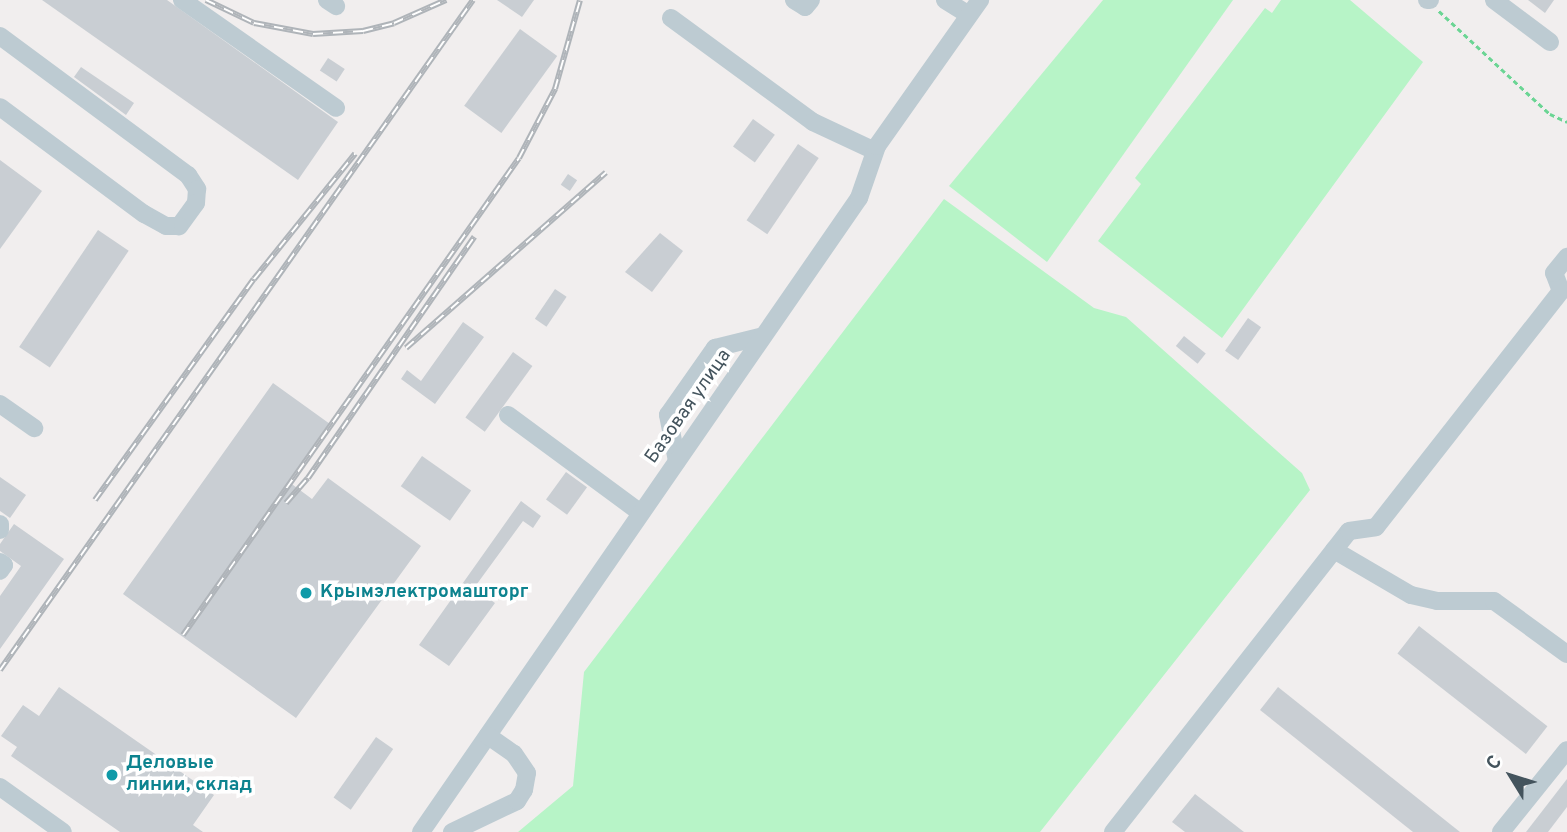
<!DOCTYPE html>
<html>
<head>
<meta charset="utf-8">
<style>
	body { margin:0 }
	#map { position:relative; width:1567px; height:832px; overflow:hidden; background:#f1eeee; font-family:Overpass,sans-serif }
	div>[style] { position:absolute }
	[style*='--x'] { left:calc(var(--x)*1px); top:calc(var(--y)*1px); width:calc(var(--w)*1px); rotate:calc(var(--a)*1deg) }
	.green>* { inset:0; background:#b7f4c7 }
	.building>* { inset:0; background:#c9ced3; transform-origin:0 0 }
	.path>* { height:2.5px; margin-top:-1.25px; transform-origin:0; background:repeating-linear-gradient(90deg,#6bd594 0 5px,transparent 0 8.5px) }
	.minor>* { height:18px; margin:-9px; padding:0 9px; transform-origin:9px; border-radius:9px; background:#bdcbd2 }
	.rail>* { height:6px; margin-top:-3px; transform-origin:0; background:repeating-linear-gradient(90deg,#fff 0 10px,#afb4b9 0 20px); box-sizing:border-box; border-block:2px solid #afb4b9 }
	.dots>* { width:19px; height:19px; translate:-50% -50%; box-sizing:border-box; border:4px solid #fff; border-radius:50% }
	span { translate:-50% -50%; white-space:nowrap; text-align:center; line-height:1.15; -webkit-text-stroke:7px #fff; paint-order:stroke }
	.street-label { font-size:19px; color:#44545d }
	.culture-label { font-size:19px; color:#0d838f; font-weight:700 }
	.left { translate:0 -50%; text-align:left }
	.north { position:absolute; left:1476px; top:741px; width:70px; height:70px; -webkit-text-stroke:5px #fff; paint-order:stroke; rotate:308deg; font-size:19px; font-weight:700; line-height:28px; text-align:center; color:#44545d }
	.north::after { content:''; display:block; margin:auto; width:24px; height:32px; background:#44545d; clip-path:polygon(50% 0,100% 100%,50% 72%,0 100%) }
</style>
</head>
<body>
<div id="map">
	<div class="green">
		<div style="clip-path:polygon(1103px 0,1233px 0,1047px 262px,949px 186px)"></div>
		<div style="clip-path:polygon(1281px 0,1350px 0,1423px 62px,1222px 338px,1098px 241px,1141px 184px,1135px 178px,1265px 8px,1272px 13px)"></div>
		<div style="clip-path:polygon(944px 199px,1094px 308px,1126px 317px,1302px 473px,1310px 490px,1040px 832px,518px 832px,573px 786px,584px 672px)"></div>
	</div>
	<div class="building">
		<div style="clip-path:polygon(42px 0,167px 0,338px 122px,298px 180px)"></div>
		<div style="clip-path:polygon(497px 0,534px 0,522px 17px)"></div>
		<div style="clip-path:polygon(1528px 0,1554px 0,1545px 13px)"></div>
		<div style="left:520px;top:29px;width:46px;height:95px;rotate:36deg"></div>
		<div style="left:328px;top:58px;width:20px;height:15px;rotate:33deg"></div>
		<div style="clip-path:polygon(81px 67px,134px 103px,126px 115px,74px 77px)"></div>
		<div style="left:753px;top:119px;width:27px;height:34px;rotate:36deg"></div>
		<div style="left:798px;top:144px;width:25px;height:92px;rotate:34deg"></div>
		<div style="clip-path:polygon(0 160px,42px 191px,0 249px)"></div>
		<div style="left:568px;top:174px;width:11px;height:13px;rotate:34deg"></div>
		<div style="left:98px;top:230px;width:37px;height:141px;rotate:34deg"></div>
		<div style="clip-path:polygon(660px 233px,683px 251px,652px 292px,625px 272px)"></div>
		<div style="left:555px;top:289px;width:14px;height:36px;rotate:34deg"></div>
		<div style="left:1248px;top:318px;width:16px;height:40px;rotate:35deg"></div>
		<div style="clip-path:polygon(463px 322px,484px 337px,435px 404px,401px 379px,407px 370px,421px 381px)"></div>
		<div style="left:1184px;top:336px;width:28px;height:13px;rotate:39deg"></div>
		<div style="left:513px;top:352px;width:24px;height:81px;rotate:36deg"></div>
		<div style="clip-path:polygon(273px 383px,330px 424px,289px 482px,312px 499px,328px 478px,421px 546px,296px 718px,123px 594px)"></div>
		<div style="left:422px;top:456px;width:60px;height:37px;rotate:35deg"></div>
		<div style="left:566px;top:472px;width:26px;height:34px;rotate:36deg"></div>
		<div style="clip-path:polygon(0 477px,26px 495px,10px 518px,0 511px)"></div>
		<div style="clip-path:polygon(521px 501px,541px 516px,533px 528px,523px 521px,474px 588px,495px 603px,449px 666px,419px 645px)"></div>
		<div style="clip-path:polygon(14px 524px,64px 559px,0 649px,0 596px,21px 566px,0 551px,0 544px)"></div>
		<div style="left:1419px;top:626px;width:163px;height:35px;rotate:38deg"></div>
		<div style="clip-path:polygon(59px 687px,214px 795px,193px 825px,203px 832px,120px 832px,11px 756px,17px 747px,1px 736px,23px 705px,39px 716px)"></div>
		<div style="clip-path:polygon(1278px 687px,1460px 832px,1413px 832px,1260px 710px)"></div>
		<div style="left:376px;top:737px;width:21px;height:74px;rotate:35deg"></div>
		<div style="clip-path:polygon(1567px 779px,1567px 807px,1548px 832px,1526px 832px)"></div>
		<div style="clip-path:polygon(1195px 794px,1244px 832px,1185px 832px,1172px 822px)"></div>
	</div>
	<div class="path">
		<div style="--x:1439;--y:11;--w:151;--a:42.9"></div>
		<div style="--x:1550;--y:114;--w:19;--a:25"></div>
	</div>
	<div class="minor">
		<div style="--x:182;--y:0;--w:188;--a:35"></div>
		<div style="--x:327;--y:0;--w:11;--a:34"></div>
		<div style="--x:794;--y:0;--w:13;--a:32"></div>
		<div style="--x:805;--y:7;--w:9;--a:-49"></div>
		<div style="--x:945;--y:0;--w:28;--a:32"></div>
		<div style="--x:1427;--y:0;--w:3;--a:0"></div>
		<div style="--x:1494;--y:0;--w:70;--a:36.9"></div>
		<div style="--x:671;--y:18;--w:176;--a:36.2"></div>
		<div style="--x:813;--y:122;--w:68;--a:25.1"></div>
		<div style="--x:0;--y:36;--w:234;--a:36.5"></div>
		<div style="--x:188;--y:175;--w:17;--a:57"></div>
		<div style="--x:197;--y:189;--w:14;--a:94"></div>
		<div style="--x:196;--y:203;--w:29;--a:126"></div>
		<div style="--x:179;--y:226;--w:13;--a:180"></div>
		<div style="--x:166;--y:226;--w:25;--a:-151"></div>
		<div style="--x:144;--y:214;--w:179;--a:-143.4"></div>
		<div style="--x:0;--y:404;--w:42;--a:35.2"></div>
		<div style="--x:508;--y:415;--w:165;--a:36.4"></div>
		<div style="--x:677;--y:461;--w:47;--a:-101.1"></div>
		<div style="--x:668;--y:415;--w:82;--a:-55"></div>
		<div style="--x:715;--y:348;--w:49;--a:-14"></div>
		<div style="--x:0;--y:524;--w:6;--a:90"></div>
		<div style="--x:1334;--y:550;--w:89;--a:30.3"></div>
		<div style="--x:1411;--y:595;--w:27;--a:13"></div>
		<div style="--x:1437;--y:601;--w:57;--a:0"></div>
		<div style="--x:1494;--y:601;--w:90;--a:36"></div>
		<div style="--x:0;--y:562;--w:5;--a:37"></div>
		<div style="--x:4;--y:565;--w:7;--a:124"></div>
		<div style="--x:0;--y:787;--w:77;--a:35.5"></div>
		<div style="--x:421;--y:832;--w:771;--a:-55.36"></div>
		<div style="--x:859;--y:198;--w:55;--a:-70.9"></div>
		<div style="--x:877;--y:146;--w:179;--a:-54.8"></div>
		<div style="--x:452;--y:832;--w:72;--a:-25.5"></div>
		<div style="--x:517;--y:801;--w:13;--a:-58"></div>
		<div style="--x:524;--y:790;--w:17;--a:-80"></div>
		<div style="--x:527;--y:773;--w:23;--a:-124"></div>
		<div style="--x:514;--y:754;--w:32;--a:-145"></div>
		<div style="--x:1113;--y:832;--w:382;--a:-51.9"></div>
		<div style="--x:1349;--y:531;--w:27;--a:-8"></div>
		<div style="--x:1376;--y:527;--w:300;--a:-51.9"></div>
		<div style="--x:1561;--y:291;--w:19;--a:-111"></div>
		<div style="--x:1554;--y:273;--w:21;--a:-51"></div>
		<div style="--x:1501;--y:832;--w:105;--a:-51.2"></div>
	</div>
	<div class="rail">
		<div style="--x:206;--y:0;--w:53;--a:25.6"></div>
		<div style="--x:254;--y:23;--w:60;--a:10.6"></div>
		<div style="--x:313;--y:34;--w:50;--a:-3.4"></div>
		<div style="--x:363;--y:31;--w:32;--a:-14"></div>
		<div style="--x:394;--y:23;--w:57;--a:-23.9"></div>
		<div style="--x:406;--y:348;--w:266;--a:-41.3"></div>
		<div style="--x:95;--y:500;--w:272;--a:-54.3"></div>
		<div style="--x:254;--y:279;--w:161;--a:-51.1"></div>
		<div style="--x:286;--y:503;--w:33;--a:-49"></div>
		<div style="--x:308;--y:478;--w:293;--a:-55.4"></div>
		<div style="--x:183;--y:635;--w:583;--a:-54.84"></div>
		<div style="--x:519;--y:158;--w:78;--a:-62.4"></div>
		<div style="--x:555;--y:89;--w:92;--a:-74.3"></div>
		<div style="--x:0;--y:670;--w:820;--a:-54.78"></div>
	</div>
	<div class="dots">
		<div style="left:306px;top:593px;background:#0f9aa8"></div>
		<div style="left:112px;top:775px;background:#0f9aa8"></div>
	</div>
	<div class="street-label">
		<span style="left:689px;top:407px;rotate:-55deg">Базовая улица</span>
	</div>
	<div class="culture-label">
		<span class="left" style="left:320px;top:593px">Крымэлектромашторг</span>
		<span class="left" style="left:126px;top:775px">Деловые<br>линии, склад</span>
	</div>
	<div class="north">С</div>
</div>
</body>
</html>
